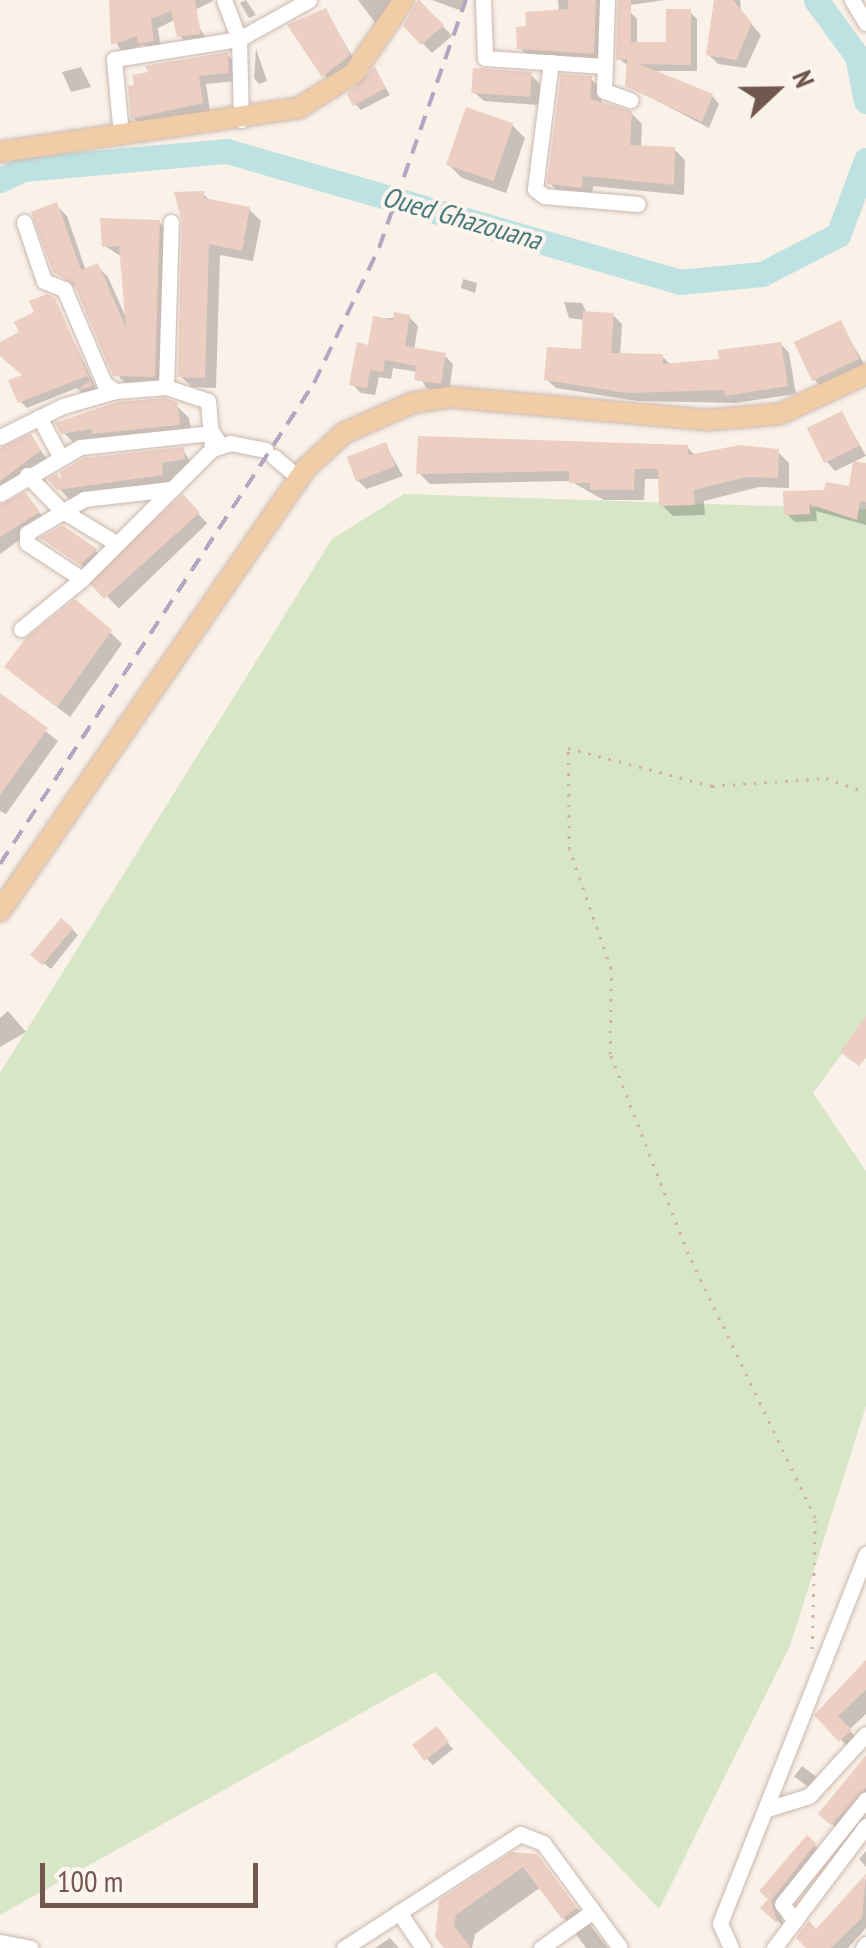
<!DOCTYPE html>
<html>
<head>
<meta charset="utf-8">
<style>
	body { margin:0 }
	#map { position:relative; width:866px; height:1948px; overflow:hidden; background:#faf1e8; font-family:"PT Sans Narrow",sans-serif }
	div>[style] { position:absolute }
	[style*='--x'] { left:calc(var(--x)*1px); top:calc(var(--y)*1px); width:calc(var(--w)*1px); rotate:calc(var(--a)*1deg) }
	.green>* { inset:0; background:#d8e6c8 }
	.shadow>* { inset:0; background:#0003; transform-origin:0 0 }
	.river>* { height:25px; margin:-12.5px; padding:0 12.5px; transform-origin:12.5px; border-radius:12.5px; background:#bee1e2 }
	.building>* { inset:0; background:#eccec2; transform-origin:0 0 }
	.path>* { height:2.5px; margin-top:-1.25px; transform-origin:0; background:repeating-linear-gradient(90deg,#d1b1a5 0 2.5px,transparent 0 10.5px) }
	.roads { filter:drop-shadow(0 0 2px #cbb8af) drop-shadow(0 0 2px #cbb8af) }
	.minor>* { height:15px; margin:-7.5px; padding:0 7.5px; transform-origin:7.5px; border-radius:7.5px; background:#fff }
	.major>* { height:20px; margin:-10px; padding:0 10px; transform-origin:10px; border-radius:10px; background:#f1cda7 }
	.rail>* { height:4px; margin-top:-2px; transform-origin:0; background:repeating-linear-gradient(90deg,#b2a7c3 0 15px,transparent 0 25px) }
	span { translate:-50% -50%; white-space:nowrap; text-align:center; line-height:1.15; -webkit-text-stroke:8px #fdf5ee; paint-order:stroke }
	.water-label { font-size:28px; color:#47797b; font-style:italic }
	.north { position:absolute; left:726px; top:40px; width:100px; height:100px; -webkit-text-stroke:8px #fdf5ee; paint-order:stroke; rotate:68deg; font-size:28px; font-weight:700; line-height:40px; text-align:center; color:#71574f }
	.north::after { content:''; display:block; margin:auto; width:35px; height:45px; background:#71574f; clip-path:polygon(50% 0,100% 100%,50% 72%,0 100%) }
	.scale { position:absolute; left:40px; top:1863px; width:218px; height:45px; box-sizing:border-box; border:5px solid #71574f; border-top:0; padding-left:12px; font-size:30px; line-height:35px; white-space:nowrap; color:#71574f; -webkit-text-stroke:8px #fdf5ee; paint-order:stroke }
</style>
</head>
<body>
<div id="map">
	<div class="green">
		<div style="clip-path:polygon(404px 494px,866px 509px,866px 1021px,813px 1093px,866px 1171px,866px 1406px,790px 1646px,659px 1909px,435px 1672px,0 1915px,0 1073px,332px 539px)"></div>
	</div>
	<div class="shadow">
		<div style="clip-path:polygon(111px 0,212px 0,213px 1px,158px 28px,161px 49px,142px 45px,122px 52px,110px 33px,118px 29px)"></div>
		<div style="clip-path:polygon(246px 0,256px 15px,249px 18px,240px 3px)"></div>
		<div style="clip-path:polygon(358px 0,395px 0,376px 24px)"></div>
		<div style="clip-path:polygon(419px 0,452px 36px,432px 53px,407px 27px)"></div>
		<div style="clip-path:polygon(432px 0,466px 0,462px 11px)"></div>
		<div style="clip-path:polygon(558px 0,606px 0,603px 63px,530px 58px,520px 48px,528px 28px,559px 12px)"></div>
		<div style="clip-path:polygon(625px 0,665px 0,630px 5px)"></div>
		<div style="clip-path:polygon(718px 0,740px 0,741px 12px,761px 35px,746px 68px,718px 64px,708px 54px)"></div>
		<div style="clip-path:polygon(326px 11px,357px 65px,333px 84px,324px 75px)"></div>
		<div style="clip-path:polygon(630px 12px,637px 19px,637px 45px,668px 45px,690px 12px,697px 19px,697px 71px,648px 71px,712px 96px,719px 104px,709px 128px,627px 85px,629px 66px,619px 59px)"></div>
		<div style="clip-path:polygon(197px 23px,206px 39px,186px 42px,180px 36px)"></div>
		<div style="clip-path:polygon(256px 49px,267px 81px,259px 84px,254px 78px)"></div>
		<div style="clip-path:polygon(227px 55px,236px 63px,236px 81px,206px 84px,210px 111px,142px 126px,133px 118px)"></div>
		<div style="clip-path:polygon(81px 67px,91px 87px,71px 92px,62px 72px)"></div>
		<div style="clip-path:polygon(375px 71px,390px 95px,361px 110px,355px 104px)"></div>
		<div style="clip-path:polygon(531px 75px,540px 84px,539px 105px,484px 101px,474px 92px)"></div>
		<div style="clip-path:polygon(591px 79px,602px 90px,601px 104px,631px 113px,642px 124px,641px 148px,674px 149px,685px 160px,684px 195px,593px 186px,592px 198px,560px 194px,550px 183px)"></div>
		<div style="clip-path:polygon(512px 125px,525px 138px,506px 193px,462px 178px,449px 165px)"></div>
		<div style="clip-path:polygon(203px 194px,212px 202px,249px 209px,261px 221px,253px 261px,220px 255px,216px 388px,192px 387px,180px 376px)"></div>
		<div style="clip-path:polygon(56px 205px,67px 216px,86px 271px,97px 266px,108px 277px,127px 320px,122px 257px,105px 246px,159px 222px,170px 233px,165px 387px,132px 389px,120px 378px,79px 290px,55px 271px)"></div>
		<div style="clip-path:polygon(463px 279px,477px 283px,475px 293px,461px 288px)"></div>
		<div style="clip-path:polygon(54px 300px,98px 392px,84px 396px,77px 388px,27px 408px,20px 401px,26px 376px,0 354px,0 345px,22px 333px)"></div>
		<div style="clip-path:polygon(564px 302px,582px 303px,587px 313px,613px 315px,622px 324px,620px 356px,662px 356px,672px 366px,722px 362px,781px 344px,789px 353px,796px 394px,736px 403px,637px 401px,556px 388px,547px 380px,583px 352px,585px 320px,569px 318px)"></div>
		<div style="clip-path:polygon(409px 317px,418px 326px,414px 350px,444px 355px,453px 364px,449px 392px,426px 388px,418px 372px,393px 368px,391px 379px,379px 377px,375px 395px,361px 393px,352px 384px,370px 347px,375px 319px)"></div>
		<div style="clip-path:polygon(840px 323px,866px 367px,823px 389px,814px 379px)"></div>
		<div style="clip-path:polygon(176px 405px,189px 418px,192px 437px,76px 445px,63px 432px)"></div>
		<div style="clip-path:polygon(842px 414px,866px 456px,835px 471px,826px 461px)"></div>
		<div style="clip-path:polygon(30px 437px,47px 459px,0 499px,0 452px)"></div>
		<div style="clip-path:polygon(385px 444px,403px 476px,367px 489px,357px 480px)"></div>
		<div style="clip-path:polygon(687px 447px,696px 456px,778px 452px,789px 463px,789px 488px,759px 487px,704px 501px,705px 515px,673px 516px,662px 505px,660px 479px,645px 479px,644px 500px,604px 500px,570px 481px,430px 484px,419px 473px)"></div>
		<div style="clip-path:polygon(183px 450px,197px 472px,173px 475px,175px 488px,72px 502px,51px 480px,64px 485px)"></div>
		<div style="clip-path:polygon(866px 465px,866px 525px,816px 511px,817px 521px,795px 522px,787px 514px,786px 494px,851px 489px)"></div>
		<div style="left:183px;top:498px;width:35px;height:123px;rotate:46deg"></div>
		<div style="clip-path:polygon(33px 504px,46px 521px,0 554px,0 508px)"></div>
		<div style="clip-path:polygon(44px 539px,95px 550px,104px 560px,91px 572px)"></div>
		<div style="clip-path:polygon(110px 632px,122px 644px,70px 717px,20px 679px)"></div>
		<div style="clip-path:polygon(0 696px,58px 741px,6px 814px,0 811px)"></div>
		<div style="clip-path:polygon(72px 929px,78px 935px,51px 969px,41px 961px)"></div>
		<div style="clip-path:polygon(8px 1011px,26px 1032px,0 1047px,0 1018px)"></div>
		<div style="clip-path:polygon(866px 1664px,866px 1714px,849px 1730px,863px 1745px,854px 1753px,817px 1715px)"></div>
		<div style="clip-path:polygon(442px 1736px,453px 1749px,433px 1765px,427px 1759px)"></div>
		<div style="clip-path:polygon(866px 1762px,866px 1814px,845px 1836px,822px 1814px)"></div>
		<div style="left:802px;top:1766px;width:21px;height:13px;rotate:37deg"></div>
		<div style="clip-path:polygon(807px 1838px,824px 1854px,780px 1911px,784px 1927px,764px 1908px)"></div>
		<div style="clip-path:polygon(866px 1851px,866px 1867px,859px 1859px)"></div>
		<div style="clip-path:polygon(536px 1856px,608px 1948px,586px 1948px,541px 1887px,475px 1934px,472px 1948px,447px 1948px,441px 1901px)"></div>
		<div style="clip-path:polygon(866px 1879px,866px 1928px,848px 1948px,809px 1948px)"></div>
		<div style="clip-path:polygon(390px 1938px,399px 1948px,375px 1948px)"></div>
	</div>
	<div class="river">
		<div style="--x:816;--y:0;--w:69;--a:53.8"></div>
		<div style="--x:857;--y:56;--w:46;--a:78.7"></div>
		<div style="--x:0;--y:180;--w:26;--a:-25"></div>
		<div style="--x:24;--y:169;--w:204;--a:-5.1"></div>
		<div style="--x:227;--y:151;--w:472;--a:16.1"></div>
		<div style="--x:680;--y:282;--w:82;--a:-5.6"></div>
		<div style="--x:762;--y:274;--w:85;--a:-27.2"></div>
		<div style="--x:838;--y:235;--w:80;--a:-69.5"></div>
	</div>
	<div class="building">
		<div style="clip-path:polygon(109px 0,195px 0,201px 34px,177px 37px,171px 11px,151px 19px,154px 41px,138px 44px,137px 36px,111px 45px)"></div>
		<div style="clip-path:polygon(418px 0,444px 25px,421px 45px,403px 26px)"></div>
		<div style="clip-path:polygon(568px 0,596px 0,594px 54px,517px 49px,516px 27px,526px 26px,525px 12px,568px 9px)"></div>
		<div style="clip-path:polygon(618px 0,631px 0,631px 42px,666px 42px,666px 9px,691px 9px,691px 65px,639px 64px,713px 94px,702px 122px,625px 86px,627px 59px,616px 60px)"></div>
		<div style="clip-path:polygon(714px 0,733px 0,752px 23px,736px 60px,706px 55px)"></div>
		<div style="clip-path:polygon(326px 8px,350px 55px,322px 77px,287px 25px)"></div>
		<div style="clip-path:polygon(228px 52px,229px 73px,199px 76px,203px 103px,131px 119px,128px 86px,134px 85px,132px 75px,148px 72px,145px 66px)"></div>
		<div style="clip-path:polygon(375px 67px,386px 88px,353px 106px,347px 94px)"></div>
		<div style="left:473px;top:68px;width:59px;height:25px;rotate:4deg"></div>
		<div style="clip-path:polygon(561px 74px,592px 76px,590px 99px,632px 111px,630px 145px,675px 147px,674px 185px,583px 176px,582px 188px,547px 184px)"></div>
		<div style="left:466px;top:107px;width:50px;height:61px;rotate:19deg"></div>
		<div style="clip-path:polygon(204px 191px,204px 198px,250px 207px,242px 251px,209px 244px,205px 378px,178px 377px,182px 222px,174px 192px)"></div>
		<div style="clip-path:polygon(57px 202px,81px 270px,98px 263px,126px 328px,119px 246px,102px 247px,100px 218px,160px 220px,155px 377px,113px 376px,74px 284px,53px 272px,31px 212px)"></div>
		<div style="clip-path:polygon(47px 294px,55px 298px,93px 386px,75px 391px,90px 381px,87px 376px,18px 403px,8px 380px,22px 375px,0 356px,0 342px,19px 332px,14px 322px,34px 312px,29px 301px)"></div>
		<div style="clip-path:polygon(583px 311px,614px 313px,611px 353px,663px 354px,663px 364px,719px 359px,718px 350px,781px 342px,788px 386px,725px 396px,724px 390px,627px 393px,544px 380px,547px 347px,581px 349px)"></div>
		<div style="clip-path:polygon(394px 312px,410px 315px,405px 346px,446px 353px,441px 384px,414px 380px,416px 366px,385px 360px,383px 372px,370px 370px,367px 388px,349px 385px,357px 342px,368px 345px,373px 316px,393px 320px)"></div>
		<div style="left:841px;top:320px;width:43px;height:52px;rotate:65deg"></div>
		<div style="clip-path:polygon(165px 398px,177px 402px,180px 425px,92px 434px,91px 429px,61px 434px,55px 423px,117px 402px)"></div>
		<div style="left:842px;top:411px;width:39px;height:39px;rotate:64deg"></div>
		<div style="clip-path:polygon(31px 434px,41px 450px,0 481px,0 448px)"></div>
		<div style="clip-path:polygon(418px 436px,688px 445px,688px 455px,740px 445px,779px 449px,778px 478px,747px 477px,694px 490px,695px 505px,659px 506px,658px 469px,635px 469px,634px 490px,590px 490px,590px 483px,569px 483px,569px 471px,416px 474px)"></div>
		<div style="left:386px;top:442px;width:26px;height:42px;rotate:69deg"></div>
		<div style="clip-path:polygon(184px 447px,185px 459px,162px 463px,163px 475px,57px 490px,47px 479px,57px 474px,61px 480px,60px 472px,84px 458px)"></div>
		<div style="clip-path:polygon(853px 461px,866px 463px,866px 502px,860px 501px,857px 520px,809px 504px,810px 514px,784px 515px,783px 491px,824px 490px,826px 482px,849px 486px)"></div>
		<div style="clip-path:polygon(25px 492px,40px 512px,0 537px,0 505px)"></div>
		<div style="left:183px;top:494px;width:25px;height:129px;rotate:48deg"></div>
		<div style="clip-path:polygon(62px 525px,97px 549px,80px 565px,40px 538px)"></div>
		<div style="clip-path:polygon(75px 599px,112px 630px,57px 707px,4px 667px,25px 639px)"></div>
		<div style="clip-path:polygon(0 693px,48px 728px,0 795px)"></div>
		<div style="left:61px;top:918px;width:16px;height:48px;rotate:40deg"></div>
		<div style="clip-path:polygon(866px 1016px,866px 1058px,859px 1066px,840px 1052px)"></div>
		<div style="clip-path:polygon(866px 1660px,866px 1690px,838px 1716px,852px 1730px,839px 1742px,814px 1715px)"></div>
		<div style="left:437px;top:1726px;width:20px;height:31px;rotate:53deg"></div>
		<div style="clip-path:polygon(866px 1755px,866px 1788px,831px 1825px,818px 1814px)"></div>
		<div style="clip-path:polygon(807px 1835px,816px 1843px,771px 1901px,778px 1924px,760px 1908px,768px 1899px,759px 1891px)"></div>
		<div style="clip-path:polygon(512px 1852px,537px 1854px,577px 1908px,562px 1919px,523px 1867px,456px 1915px,454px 1926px,471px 1948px,444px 1948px,435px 1937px,439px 1900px)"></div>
		<div style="clip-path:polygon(866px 1874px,862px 1918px,831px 1948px,806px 1948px,796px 1938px,809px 1921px,816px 1929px)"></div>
	</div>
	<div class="path">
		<div style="--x:812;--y:1649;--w:131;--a:-88.7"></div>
		<div style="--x:815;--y:1518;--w:293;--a:-115.7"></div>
		<div style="--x:688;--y:1254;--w:215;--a:-111.3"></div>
		<div style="--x:610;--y:1054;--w:85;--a:-89.3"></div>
		<div style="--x:611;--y:969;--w:127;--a:-109.3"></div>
		<div style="--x:569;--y:849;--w:101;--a:-90.6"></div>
		<div style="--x:568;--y:748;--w:149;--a:14.8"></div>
		<div style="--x:712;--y:786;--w:114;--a:-4"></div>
		<div style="--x:826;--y:778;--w:42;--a:19.3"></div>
	</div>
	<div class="roads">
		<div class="minor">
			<div style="--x:224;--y:0;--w:42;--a:69"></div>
			<div style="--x:239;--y:39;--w:81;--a:88.6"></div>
			<div style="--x:483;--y:0;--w:58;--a:88"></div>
			<div style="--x:485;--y:58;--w:120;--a:3.8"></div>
			<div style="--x:607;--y:0;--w:91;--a:91.9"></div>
			<div style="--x:604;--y:91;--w:28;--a:19"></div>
			<div style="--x:852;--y:0;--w:27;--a:59"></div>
			<div style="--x:551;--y:62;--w:128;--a:97.2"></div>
			<div style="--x:535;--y:189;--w:11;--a:38"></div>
			<div style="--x:544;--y:196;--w:94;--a:4.9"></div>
			<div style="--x:121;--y:135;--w:76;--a:-95.3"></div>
			<div style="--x:114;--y:59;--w:127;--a:-9.1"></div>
			<div style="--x:239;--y:39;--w:80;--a:-29.1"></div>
			<div style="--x:24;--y:222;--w:62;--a:71.3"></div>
			<div style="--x:44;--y:281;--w:22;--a:22"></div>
			<div style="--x:64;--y:289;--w:102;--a:66.9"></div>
			<div style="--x:104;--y:383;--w:14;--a:36"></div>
			<div style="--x:166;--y:387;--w:165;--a:-88.3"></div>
			<div style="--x:39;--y:417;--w:42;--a:61.6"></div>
			<div style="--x:0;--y:437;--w:70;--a:-26.2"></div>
			<div style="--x:63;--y:406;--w:54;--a:-16.1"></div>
			<div style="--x:115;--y:391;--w:51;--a:-4.5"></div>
			<div style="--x:166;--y:387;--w:44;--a:18.4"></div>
			<div style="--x:208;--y:401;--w:48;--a:85.2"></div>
			<div style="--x:274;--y:457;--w:33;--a:40"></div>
			<div style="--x:27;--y:475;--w:49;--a:45.8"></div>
			<div style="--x:61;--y:510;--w:64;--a:31"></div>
			<div style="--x:0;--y:494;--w:93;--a:-30.4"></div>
			<div style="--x:80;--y:447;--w:133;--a:-6.1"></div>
			<div style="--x:212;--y:433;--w:10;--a:53"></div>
			<div style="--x:82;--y:579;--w:66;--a:-146.8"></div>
			<div style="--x:27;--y:543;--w:10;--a:-90"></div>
			<div style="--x:27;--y:533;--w:66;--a:-30.8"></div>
			<div style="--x:84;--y:499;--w:87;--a:-6.6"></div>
			<div style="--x:21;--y:629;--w:79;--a:-39.3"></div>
			<div style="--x:82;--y:579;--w:184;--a:-45"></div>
			<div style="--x:212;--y:449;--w:19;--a:-18"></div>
			<div style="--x:230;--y:443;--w:36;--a:11"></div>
			<div style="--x:767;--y:1809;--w:44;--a:-17.2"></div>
			<div style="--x:809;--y:1796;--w:84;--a:-47.4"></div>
			<div style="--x:399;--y:1912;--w:43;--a:56.3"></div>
			<div style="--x:795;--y:1921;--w:21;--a:-127"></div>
			<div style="--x:782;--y:1904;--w:134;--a:-51.3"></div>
			<div style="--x:0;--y:1942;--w:31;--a:11"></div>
			<div style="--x:344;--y:1948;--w:210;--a:-32.9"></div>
			<div style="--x:520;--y:1834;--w:25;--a:21"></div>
			<div style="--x:543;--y:1843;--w:130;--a:53.7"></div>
			<div style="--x:541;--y:1948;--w:64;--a:-35.4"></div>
			<div style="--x:731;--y:1948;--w:27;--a:-114"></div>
			<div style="--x:720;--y:1923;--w:397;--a:-68.4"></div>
			<div style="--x:774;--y:1948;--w:153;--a:-53"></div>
			<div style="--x:863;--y:1948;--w:5;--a:-53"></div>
		</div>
		<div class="major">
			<div style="--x:0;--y:152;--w:302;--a:-8.4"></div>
			<div style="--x:299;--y:108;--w:65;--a:-32.5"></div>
			<div style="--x:354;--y:73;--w:88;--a:-55.6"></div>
			<div style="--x:0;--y:911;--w:538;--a:-55.37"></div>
			<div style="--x:306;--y:468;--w:52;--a:-42.6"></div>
			<div style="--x:344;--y:433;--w:74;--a:-23.8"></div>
			<div style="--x:412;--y:403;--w:37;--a:-9"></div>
			<div style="--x:449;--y:397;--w:260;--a:5.1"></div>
			<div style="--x:708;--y:420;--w:72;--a:-4.8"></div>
			<div style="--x:780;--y:414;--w:95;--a:-24.9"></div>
		</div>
	</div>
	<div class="rail">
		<div style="--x:0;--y:864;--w:574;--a:-56.86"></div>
		<div style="--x:314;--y:383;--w:150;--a:-64.3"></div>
		<div style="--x:379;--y:248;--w:263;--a:-70.7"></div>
	</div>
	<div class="water-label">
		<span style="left:462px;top:218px;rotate:16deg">Oued Ghazouana</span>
	</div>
	<div class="north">N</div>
	<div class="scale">100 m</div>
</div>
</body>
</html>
